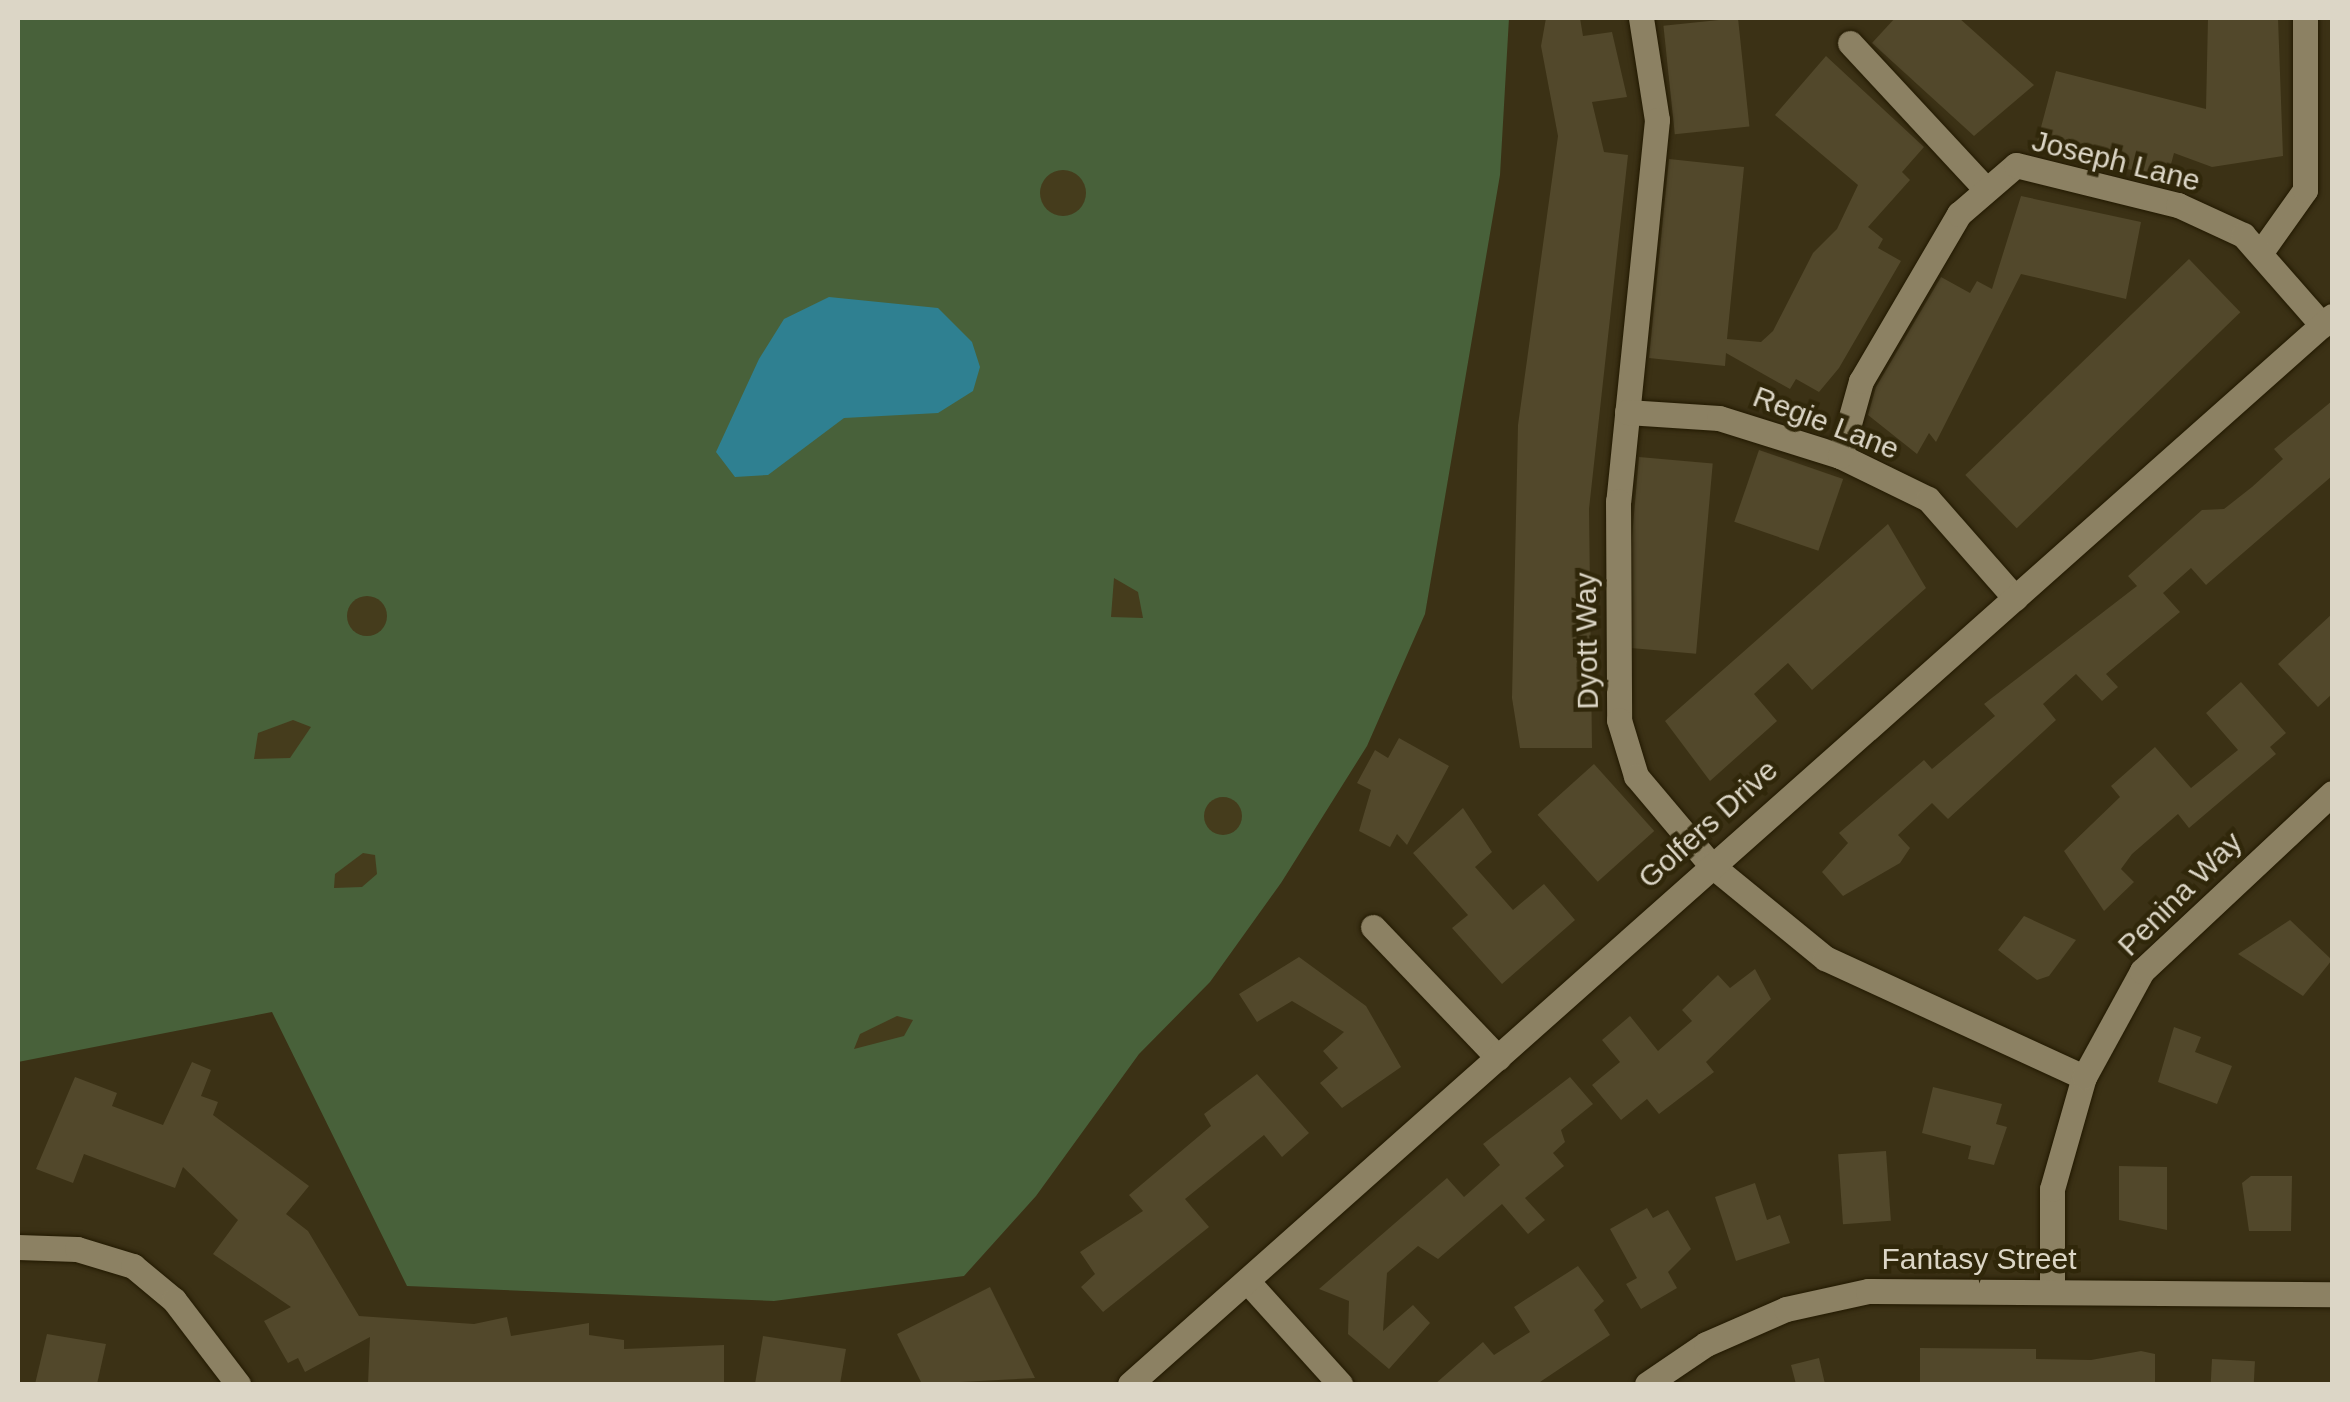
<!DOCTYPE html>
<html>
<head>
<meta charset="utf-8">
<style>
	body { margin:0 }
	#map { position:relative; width:2350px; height:1402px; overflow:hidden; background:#3b3115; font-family:Helvetica,sans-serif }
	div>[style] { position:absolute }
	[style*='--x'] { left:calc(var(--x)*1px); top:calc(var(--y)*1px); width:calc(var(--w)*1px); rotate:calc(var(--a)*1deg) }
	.green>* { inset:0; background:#48613a }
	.sand>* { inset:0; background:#453c1c }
	.round { border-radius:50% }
	.water>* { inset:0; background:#2f8091 }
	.building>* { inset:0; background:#52482b; transform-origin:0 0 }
	.roads { filter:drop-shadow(0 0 2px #221900) drop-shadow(0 0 2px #221900) }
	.minor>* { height:25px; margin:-12.5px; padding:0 12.5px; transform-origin:12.5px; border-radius:12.5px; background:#8c8163 }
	span { translate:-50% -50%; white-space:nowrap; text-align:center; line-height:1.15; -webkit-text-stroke:9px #30270a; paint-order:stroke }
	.street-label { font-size:30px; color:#dcd6c6 }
	.frame { position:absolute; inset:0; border:20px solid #dcd6c6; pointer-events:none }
</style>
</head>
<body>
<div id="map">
	<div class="green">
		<div style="clip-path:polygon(18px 18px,1509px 18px,1500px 175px,1425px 614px,1367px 746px,1281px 883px,1210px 982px,1139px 1054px,1036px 1196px,964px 1276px,774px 1301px,407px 1286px,272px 1012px,18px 1062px)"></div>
	</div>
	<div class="sand">
		<div class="round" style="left:1040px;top:170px;width:46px;height:46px"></div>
		<div style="clip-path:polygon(1114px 578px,1138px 592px,1143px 618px,1111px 617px)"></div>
		<div class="round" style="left:347px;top:596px;width:40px;height:40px"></div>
		<div style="clip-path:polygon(293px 720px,311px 727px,290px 758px,254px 759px,258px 733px)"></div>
		<div class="round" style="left:1204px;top:797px;width:38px;height:38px"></div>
		<div style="clip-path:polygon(363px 853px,375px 855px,377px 874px,362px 887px,334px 888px,335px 874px)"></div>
		<div style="clip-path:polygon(897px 1016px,913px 1020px,904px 1036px,854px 1049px,860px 1034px)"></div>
	</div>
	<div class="water">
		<div style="clip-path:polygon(829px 297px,938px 308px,972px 342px,980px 367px,973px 391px,938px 413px,844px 418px,768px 475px,735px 477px,716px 452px,759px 359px,784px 319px)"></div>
	</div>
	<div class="building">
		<div style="clip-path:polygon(1546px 18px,1580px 18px,1583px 36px,1612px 32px,1627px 97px,1592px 102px,1604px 152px,1628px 155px,1589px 509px,1592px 748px,1520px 748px,1512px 698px,1518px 425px,1558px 136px,1541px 46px)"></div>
		<div style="left:1738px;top:18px;width:109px;height:75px;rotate:84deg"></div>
		<div style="clip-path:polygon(1895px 18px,1959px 18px,2034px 85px,1974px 136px,1872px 43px)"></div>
		<div style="clip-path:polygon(2208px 18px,2278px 18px,2283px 156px,2212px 167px,2174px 153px,2167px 179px,2036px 146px,2056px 71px,2206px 109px)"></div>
		<div style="clip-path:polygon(1826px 56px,1924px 147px,1902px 172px,1910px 180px,1868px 227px,1883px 239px,1878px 248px,1901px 261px,1839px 368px,1819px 392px,1796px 379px,1790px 389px,1726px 353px,1725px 366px,1649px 358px,1669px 159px,1744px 167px,1727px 339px,1761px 342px,1773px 331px,1813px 253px,1837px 229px,1858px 185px,1775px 115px)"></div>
		<div style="clip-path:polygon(2021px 196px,2141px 222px,2126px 299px,2021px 274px,1936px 442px,1929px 433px,1917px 454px,1868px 415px,1876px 387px,1941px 277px,1970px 293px,1977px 281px,1992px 289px)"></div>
		<div style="left:2189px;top:259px;width:74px;height:311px;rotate:46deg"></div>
		<div style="clip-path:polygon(2332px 401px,2332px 476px,2206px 585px,2191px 568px,2163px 593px,2180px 612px,2106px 674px,2118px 687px,2102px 701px,2076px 674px,2043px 704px,2056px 720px,1948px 819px,1932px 803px,1898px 835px,1910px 848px,1900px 863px,1843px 896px,1822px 872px,1848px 843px,1839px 833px,1924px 760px,1932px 769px,1995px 716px,1984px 704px,2137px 586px,2128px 576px,2202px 510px,2224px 509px,2252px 487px,2283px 459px,2274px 449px)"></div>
		<div style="left:1759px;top:450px;width:89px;height:76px;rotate:19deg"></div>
		<div style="left:1639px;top:457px;width:74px;height:191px;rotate:5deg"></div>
		<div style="clip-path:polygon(1888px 524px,1926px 588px,1812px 690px,1788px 663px,1754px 694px,1777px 721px,1710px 781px,1665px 721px)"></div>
		<div style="clip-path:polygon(2332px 614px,2332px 694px,2318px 707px,2278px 664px)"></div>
		<div style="clip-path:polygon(2241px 682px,2286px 733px,2270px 747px,2276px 754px,2189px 828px,2178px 814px,2132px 854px,2121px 869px,2134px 882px,2104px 911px,2064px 851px,2120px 797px,2111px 786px,2155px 747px,2191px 788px,2238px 750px,2206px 713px)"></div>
		<div style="clip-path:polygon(1399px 738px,1449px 766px,1407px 845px,1397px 834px,1390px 847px,1359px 831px,1371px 790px,1357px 783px,1375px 750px,1388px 758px)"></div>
		<div style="left:1594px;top:764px;width:90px;height:76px;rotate:48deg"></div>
		<div style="clip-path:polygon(1463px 808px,1492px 852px,1475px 867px,1513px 910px,1544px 884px,1575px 920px,1502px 984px,1452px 928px,1468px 915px,1413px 853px)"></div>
		<div style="clip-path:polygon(2024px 916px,2076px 940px,2049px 976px,2037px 980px,1998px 950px)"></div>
		<div style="clip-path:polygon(2290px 920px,2332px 960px,2303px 996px,2238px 954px)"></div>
		<div style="clip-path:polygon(1299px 957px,1366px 1006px,1401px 1067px,1342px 1108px,1320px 1083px,1338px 1068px,1323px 1051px,1344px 1032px,1292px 1001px,1257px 1022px,1239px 994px)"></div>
		<div style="clip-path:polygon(1755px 969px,1771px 999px,1706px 1062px,1714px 1072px,1659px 1114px,1647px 1099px,1621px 1120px,1592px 1085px,1620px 1062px,1602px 1040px,1630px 1016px,1658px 1051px,1692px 1021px,1682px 1010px,1718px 975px,1730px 988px)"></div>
		<div style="clip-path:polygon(2174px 1027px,2201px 1037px,2195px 1052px,2232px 1066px,2217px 1104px,2158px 1082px)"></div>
		<div style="clip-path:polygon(192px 1062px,211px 1070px,201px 1096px,218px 1102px,213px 1115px,309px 1186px,286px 1214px,308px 1231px,359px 1316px,474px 1324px,507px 1317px,511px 1336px,589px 1323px,589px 1335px,624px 1340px,624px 1349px,724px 1345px,724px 1384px,368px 1384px,370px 1337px,305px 1372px,298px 1358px,288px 1363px,264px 1321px,291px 1307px,213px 1254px,238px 1220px,183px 1167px,175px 1188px,84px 1154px,73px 1183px,36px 1169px,75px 1077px,117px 1093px,112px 1106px,163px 1125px)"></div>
		<div style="clip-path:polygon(1257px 1074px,1309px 1133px,1282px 1157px,1264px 1135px,1185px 1199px,1209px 1227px,1103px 1312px,1081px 1287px,1095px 1274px,1080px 1252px,1143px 1211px,1129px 1195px,1211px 1126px,1204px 1114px)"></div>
		<div style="clip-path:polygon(1570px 1077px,1593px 1104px,1561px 1130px,1565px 1142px,1553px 1153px,1564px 1166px,1525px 1198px,1545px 1220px,1528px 1234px,1502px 1204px,1438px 1259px,1418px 1246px,1387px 1273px,1383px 1331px,1413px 1305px,1430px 1323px,1389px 1369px,1348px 1334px,1349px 1301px,1319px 1289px,1447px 1178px,1464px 1197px,1500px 1165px,1483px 1144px)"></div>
		<div style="clip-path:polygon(1933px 1087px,2002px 1104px,1996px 1124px,2007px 1127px,1994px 1165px,1968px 1159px,1971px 1146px,1922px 1133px)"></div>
		<div style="left:1886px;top:1151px;width:70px;height:48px;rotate:86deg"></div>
		<div style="clip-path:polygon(2119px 1166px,2167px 1167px,2167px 1230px,2119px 1220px)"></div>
		<div style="clip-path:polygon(2251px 1176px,2292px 1176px,2291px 1231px,2249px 1231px,2242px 1183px)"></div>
		<div style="clip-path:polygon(1755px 1183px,1767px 1220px,1780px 1215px,1790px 1243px,1736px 1261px,1715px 1197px)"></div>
		<div style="clip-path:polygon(1647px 1208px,1653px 1218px,1668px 1210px,1691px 1249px,1668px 1272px,1677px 1288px,1641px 1309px,1626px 1284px,1637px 1278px,1610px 1229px)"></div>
		<div style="clip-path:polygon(1578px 1266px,1604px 1301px,1594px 1310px,1610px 1335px,1537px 1384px,1435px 1384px,1483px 1342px,1494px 1355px,1530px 1332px,1514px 1307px)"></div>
		<div style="clip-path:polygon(990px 1287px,1035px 1378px,922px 1384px,897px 1334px)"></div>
		<div style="clip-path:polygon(47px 1334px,106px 1344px,97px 1384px,35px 1384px)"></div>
		<div style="clip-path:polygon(763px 1336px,846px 1349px,840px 1384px,755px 1384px)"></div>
		<div style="clip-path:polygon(1920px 1348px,2036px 1349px,2036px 1359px,2091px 1360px,2141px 1351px,2155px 1354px,2155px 1382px,1920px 1384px)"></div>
		<div style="clip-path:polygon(1819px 1358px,1825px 1384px,1796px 1384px,1791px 1365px)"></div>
		<div style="left:2212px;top:1359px;width:43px;height:25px;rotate:3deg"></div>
	</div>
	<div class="roads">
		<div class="minor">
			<div style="--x:1641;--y:18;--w:103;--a:81.1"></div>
			<div style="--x:1657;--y:120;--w:383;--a:95.8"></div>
			<div style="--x:1618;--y:501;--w:219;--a:89.7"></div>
			<div style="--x:1619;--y:720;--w:59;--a:73.1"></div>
			<div style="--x:1636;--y:776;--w:115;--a:49.9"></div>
			<div style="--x:1710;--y:864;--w:149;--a:39.3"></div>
			<div style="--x:1825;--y:958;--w:285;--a:24.7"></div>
			<div style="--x:1850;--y:43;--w:195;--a:47.1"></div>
			<div style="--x:2261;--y:252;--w:76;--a:-54.6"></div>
			<div style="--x:2305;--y:190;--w:172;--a:-90"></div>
			<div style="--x:1627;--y:412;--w:92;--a:3.7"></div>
			<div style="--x:1719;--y:418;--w:127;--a:17.4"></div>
			<div style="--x:1840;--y:456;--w:98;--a:26"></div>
			<div style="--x:1928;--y:499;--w:132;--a:48.7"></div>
			<div style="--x:1840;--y:456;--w:78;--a:-74.4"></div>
			<div style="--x:1861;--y:381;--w:194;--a:-59.6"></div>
			<div style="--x:1959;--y:214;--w:75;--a:-40.7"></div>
			<div style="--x:2016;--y:165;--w:167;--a:13.9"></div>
			<div style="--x:2178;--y:205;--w:72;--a:24.8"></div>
			<div style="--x:2243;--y:235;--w:120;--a:48.7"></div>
			<div style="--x:1373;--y:927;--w:181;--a:46.3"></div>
			<div style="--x:18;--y:1247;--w:59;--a:1.9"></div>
			<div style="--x:77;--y:1249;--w:59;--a:16.9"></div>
			<div style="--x:133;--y:1266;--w:53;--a:39.7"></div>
			<div style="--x:174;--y:1300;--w:106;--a:52.7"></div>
			<div style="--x:1247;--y:1281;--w:139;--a:47.9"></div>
			<div style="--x:2052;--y:1291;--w:102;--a:-90"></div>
			<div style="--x:2052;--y:1189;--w:116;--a:-74.1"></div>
			<div style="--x:2084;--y:1077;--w:121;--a:-61.3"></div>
			<div style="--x:2142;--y:971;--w:260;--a:-43.1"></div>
			<div style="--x:1130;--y:1384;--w:1608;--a:-41.62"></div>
			<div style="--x:1647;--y:1384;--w:71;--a:-34.1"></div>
			<div style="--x:1706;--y:1344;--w:87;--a:-23.6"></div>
			<div style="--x:1786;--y:1309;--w:84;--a:-12.4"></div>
			<div style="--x:1868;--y:1291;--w:464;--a:0.4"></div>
		</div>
	</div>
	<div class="street-label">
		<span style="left:2116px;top:161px;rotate:14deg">Joseph Lane</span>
		<span style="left:1826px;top:423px;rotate:21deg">Regie Lane</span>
		<span style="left:1587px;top:641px;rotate:-91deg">Dyott Way</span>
		<span style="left:1708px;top:824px;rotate:-42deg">Golfers Drive</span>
		<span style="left:2180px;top:894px;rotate:-45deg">Penina Way</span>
		<span style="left:1979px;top:1259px">Fantasy Street</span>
	</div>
	<div class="frame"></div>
</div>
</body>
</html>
